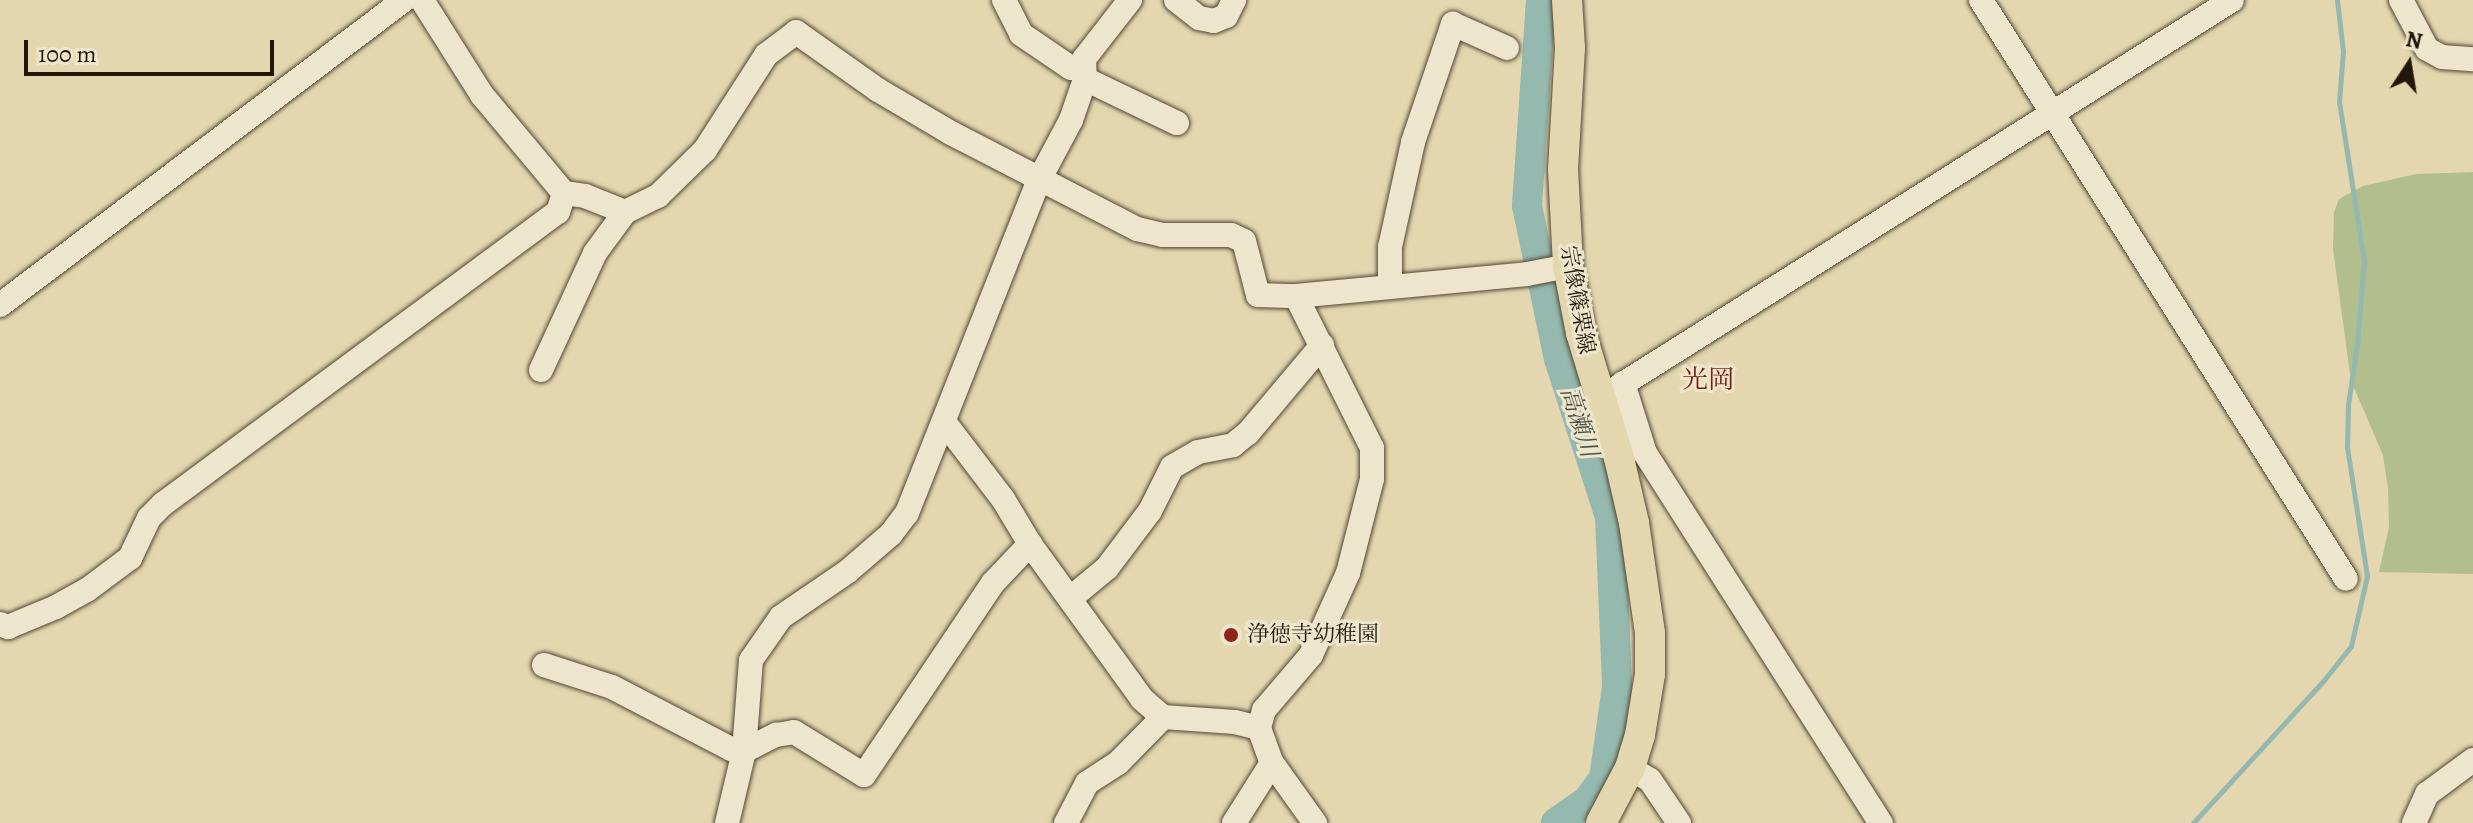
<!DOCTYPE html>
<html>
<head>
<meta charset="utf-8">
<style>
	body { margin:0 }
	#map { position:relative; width:2473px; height:823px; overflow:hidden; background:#e4d7b0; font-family:Alegreya,"Noto Serif JP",serif }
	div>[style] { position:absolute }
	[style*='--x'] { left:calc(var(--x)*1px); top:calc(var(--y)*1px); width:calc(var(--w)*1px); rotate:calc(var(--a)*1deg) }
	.green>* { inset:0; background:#b2bf8c }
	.stream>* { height:5px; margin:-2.5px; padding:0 2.5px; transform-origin:2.5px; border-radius:2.5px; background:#95b9af }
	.river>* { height:30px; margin:-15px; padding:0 15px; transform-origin:15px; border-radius:15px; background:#95b9af }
	.roads { filter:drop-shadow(0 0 2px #524733) drop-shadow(0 0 2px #524733) }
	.minor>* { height:24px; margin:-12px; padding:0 12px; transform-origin:12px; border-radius:12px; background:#ede5cc }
	.major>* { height:30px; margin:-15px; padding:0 15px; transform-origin:15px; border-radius:15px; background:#e4d7b0 }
	.dots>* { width:22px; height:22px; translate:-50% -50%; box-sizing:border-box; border:4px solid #ede5cc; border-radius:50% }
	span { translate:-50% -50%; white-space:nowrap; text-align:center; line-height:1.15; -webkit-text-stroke:6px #ede5cc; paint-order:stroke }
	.street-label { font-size:22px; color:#221709 }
	.poi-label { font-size:22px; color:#221709 }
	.left { translate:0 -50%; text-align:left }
	.water-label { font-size:24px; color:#4a5043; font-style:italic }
	.quarter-label { font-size:26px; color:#7a1f14 }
	.north { position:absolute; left:2369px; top:24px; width:80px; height:80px; -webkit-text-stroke:6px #ede5cc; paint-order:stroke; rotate:12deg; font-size:22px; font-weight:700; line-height:32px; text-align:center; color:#221709 }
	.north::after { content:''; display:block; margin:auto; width:28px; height:36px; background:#221709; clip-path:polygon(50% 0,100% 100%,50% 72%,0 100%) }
	.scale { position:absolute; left:24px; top:40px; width:250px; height:36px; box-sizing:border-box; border:4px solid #221709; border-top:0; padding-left:10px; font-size:24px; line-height:28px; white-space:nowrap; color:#221709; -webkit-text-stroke:6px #ede5cc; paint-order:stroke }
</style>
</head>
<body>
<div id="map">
	<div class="green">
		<div style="clip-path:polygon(2473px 172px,2473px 574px,2379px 572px,2389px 527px,2388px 489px,2383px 455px,2351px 381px,2333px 249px,2334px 212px,2339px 199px,2363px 186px,2416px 174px)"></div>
	</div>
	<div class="stream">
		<div style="--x:2193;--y:823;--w:194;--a:-47.5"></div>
		<div style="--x:2324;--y:680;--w:43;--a:-51.5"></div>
		<div style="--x:2351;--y:646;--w:72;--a:-77.1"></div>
		<div style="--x:2367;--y:576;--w:131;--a:-98.8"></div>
		<div style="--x:2347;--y:447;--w:42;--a:-88.6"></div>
		<div style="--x:2348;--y:405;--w:62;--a:-81.6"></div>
		<div style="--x:2357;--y:344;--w:83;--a:-85.2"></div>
		<div style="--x:2364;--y:261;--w:161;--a:-98.9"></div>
		<div style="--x:2339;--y:102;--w:51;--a:-85.5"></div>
		<div style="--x:2343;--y:51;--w:51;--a:-96.7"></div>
	</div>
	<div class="river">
		<div style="--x:1541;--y:0;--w:206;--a:93.9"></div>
		<div style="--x:1527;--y:206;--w:156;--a:78.2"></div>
		<div style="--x:1559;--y:359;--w:166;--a:72.1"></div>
		<div style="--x:1610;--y:517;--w:170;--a:87.6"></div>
		<div style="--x:1617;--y:687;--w:92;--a:98.1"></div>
		<div style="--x:1604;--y:778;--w:29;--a:126"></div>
		<div style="--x:1587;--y:801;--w:38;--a:145"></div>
	</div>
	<div class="roads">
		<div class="minor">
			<div style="--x:422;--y:0;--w:112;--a:57.7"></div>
			<div style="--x:482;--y:95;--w:128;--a:50.1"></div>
			<div style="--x:564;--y:193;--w:21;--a:8"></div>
			<div style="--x:585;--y:196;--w:43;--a:21.8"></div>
			<div style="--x:1004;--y:0;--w:38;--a:63"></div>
			<div style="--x:1021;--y:34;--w:60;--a:34.2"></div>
			<div style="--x:1071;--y:68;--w:13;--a:4"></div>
			<div style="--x:1176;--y:0;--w:29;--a:38"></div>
			<div style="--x:1199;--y:18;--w:15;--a:11"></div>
			<div style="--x:1214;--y:21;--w:13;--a:-23"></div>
			<div style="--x:1226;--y:16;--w:18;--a:-63"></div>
			<div style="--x:1981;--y:0;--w:684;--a:57.77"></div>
			<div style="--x:2401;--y:0;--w:55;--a:62"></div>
			<div style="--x:2427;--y:49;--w:17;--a:28"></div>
			<div style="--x:2442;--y:57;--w:31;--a:4"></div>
			<div style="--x:1085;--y:79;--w:102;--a:25.6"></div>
			<div style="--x:1390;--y:285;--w:38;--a:-90"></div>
			<div style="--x:1390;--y:247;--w:107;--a:-77.6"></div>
			<div style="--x:1413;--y:142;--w:125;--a:-71.3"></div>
			<div style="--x:1453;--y:24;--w:59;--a:24"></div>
			<div style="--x:1296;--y:296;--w:170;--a:63.4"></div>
			<div style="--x:1372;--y:448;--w:31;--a:90"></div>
			<div style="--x:1372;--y:479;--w:97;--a:104.3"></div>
			<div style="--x:1348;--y:573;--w:90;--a:114.3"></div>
			<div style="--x:1311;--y:655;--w:72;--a:130.5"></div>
			<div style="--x:1264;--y:710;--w:19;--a:106"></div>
			<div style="--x:1259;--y:728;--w:37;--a:70"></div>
			<div style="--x:1272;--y:763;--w:74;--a:54.4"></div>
			<div style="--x:0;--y:305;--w:506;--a:-37.05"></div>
			<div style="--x:541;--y:370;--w:129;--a:-65.2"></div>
			<div style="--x:595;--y:253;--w:51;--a:-53.8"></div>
			<div style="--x:625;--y:212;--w:37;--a:-26"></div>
			<div style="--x:658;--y:196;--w:66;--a:-44.4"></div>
			<div style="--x:705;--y:150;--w:113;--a:-57.3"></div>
			<div style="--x:766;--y:55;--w:38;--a:-37"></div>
			<div style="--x:796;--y:32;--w:100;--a:35.3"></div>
			<div style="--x:878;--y:90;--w:85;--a:30.5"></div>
			<div style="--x:951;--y:133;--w:209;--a:27.3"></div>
			<div style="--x:1137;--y:229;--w:27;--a:13"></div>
			<div style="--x:1163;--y:235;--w:68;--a:0"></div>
			<div style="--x:1231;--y:235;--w:14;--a:25"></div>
			<div style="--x:1244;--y:241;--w:56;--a:75.5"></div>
			<div style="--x:1258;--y:295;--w:38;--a:2"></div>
			<div style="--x:1296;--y:296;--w:232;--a:-5.4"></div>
			<div style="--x:1527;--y:274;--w:42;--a:-11"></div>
			<div style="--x:1623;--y:383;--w:73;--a:72.6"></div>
			<div style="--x:1645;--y:453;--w:439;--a:57.5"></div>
			<div style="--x:1599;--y:399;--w:748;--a:-32.22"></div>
			<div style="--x:945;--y:423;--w:96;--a:52.7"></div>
			<div style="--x:1003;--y:499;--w:52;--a:59"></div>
			<div style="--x:1030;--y:544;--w:191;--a:54.1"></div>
			<div style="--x:1142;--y:699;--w:28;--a:41"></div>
			<div style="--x:1163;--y:717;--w:72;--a:4"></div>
			<div style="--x:1235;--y:722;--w:25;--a:14"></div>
			<div style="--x:1072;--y:597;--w:45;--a:-39.6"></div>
			<div style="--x:1107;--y:568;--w:71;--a:-53"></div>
			<div style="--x:1150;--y:511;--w:49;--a:-63.4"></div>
			<div style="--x:1172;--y:467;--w:30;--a:-30"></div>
			<div style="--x:1198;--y:452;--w:36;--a:-11"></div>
			<div style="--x:1233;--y:445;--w:19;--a:-39"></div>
			<div style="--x:1248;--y:433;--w:115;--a:-49.9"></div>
			<div style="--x:0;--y:624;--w:9;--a:21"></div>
			<div style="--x:8;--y:627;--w:52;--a:-22.6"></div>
			<div style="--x:56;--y:607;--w:35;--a:-29"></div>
			<div style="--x:87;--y:590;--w:54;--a:-36.7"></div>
			<div style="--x:130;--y:558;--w:44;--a:-64.6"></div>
			<div style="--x:149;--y:518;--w:20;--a:-45"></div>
			<div style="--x:163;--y:504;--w:491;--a:-36.5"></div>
			<div style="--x:558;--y:212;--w:20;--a:-72"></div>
			<div style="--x:544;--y:665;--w:71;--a:17.9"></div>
			<div style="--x:612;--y:687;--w:134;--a:27.5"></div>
			<div style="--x:731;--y:749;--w:13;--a:9"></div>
			<div style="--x:744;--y:751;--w:36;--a:-27"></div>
			<div style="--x:776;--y:735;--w:18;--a:-9"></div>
			<div style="--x:794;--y:732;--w:82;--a:31.6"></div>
			<div style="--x:864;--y:775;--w:231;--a:-56.1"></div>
			<div style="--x:993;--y:583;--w:54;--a:-46.5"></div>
			<div style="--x:1630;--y:768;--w:23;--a:31"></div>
			<div style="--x:1650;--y:780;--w:52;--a:56"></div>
			<div style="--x:727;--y:823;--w:74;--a:-76.7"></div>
			<div style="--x:744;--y:751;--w:91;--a:-85.6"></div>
			<div style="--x:751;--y:660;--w:52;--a:-55.1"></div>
			<div style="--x:781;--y:617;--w:80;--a:-34.3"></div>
			<div style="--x:847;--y:572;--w:58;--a:-40.8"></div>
			<div style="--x:891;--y:534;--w:26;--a:-53"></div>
			<div style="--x:907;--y:513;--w:358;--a:-68.4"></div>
			<div style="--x:1039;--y:180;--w:68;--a:-61.9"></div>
			<div style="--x:1071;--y:120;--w:43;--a:-71.1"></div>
			<div style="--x:1085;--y:79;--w:20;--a:-93"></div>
			<div style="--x:1084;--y:59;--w:75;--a:-52.1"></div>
			<div style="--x:1066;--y:823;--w:45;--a:-62.3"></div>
			<div style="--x:1087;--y:783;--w:37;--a:-33"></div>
			<div style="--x:1118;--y:763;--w:64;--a:-45.6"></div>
			<div style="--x:1234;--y:823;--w:71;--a:-57.7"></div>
			<div style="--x:2414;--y:823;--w:32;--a:-66"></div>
			<div style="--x:2427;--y:794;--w:57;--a:-36.5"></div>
		</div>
		<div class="major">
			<div style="--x:1567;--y:0;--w:48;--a:86.4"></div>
			<div style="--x:1570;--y:48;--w:121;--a:93.3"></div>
			<div style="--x:1563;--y:169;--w:97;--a:87"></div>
			<div style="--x:1568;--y:266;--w:68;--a:79"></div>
			<div style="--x:1581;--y:333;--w:131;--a:73.1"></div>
			<div style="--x:1619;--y:458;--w:67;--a:77"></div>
			<div style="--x:1634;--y:523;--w:111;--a:81.7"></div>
			<div style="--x:1650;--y:633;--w:41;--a:90"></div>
			<div style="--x:1650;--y:674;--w:62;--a:99.3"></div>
			<div style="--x:1640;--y:735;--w:34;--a:107"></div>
			<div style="--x:1630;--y:768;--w:62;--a:117.8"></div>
		</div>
	</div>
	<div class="dots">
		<div style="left:1231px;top:635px;background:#8f2418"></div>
	</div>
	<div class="street-label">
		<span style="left:1577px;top:300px;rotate:80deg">宗像篠栗線</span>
	</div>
	<div class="poi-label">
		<span class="left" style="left:1247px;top:635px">浄徳寺幼稚園</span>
	</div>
	<div class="water-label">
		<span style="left:1579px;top:422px;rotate:72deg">高瀬川</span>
	</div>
	<div class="quarter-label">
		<span style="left:1708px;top:380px">光岡</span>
	</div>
	<div class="north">N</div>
	<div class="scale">100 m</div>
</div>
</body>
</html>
